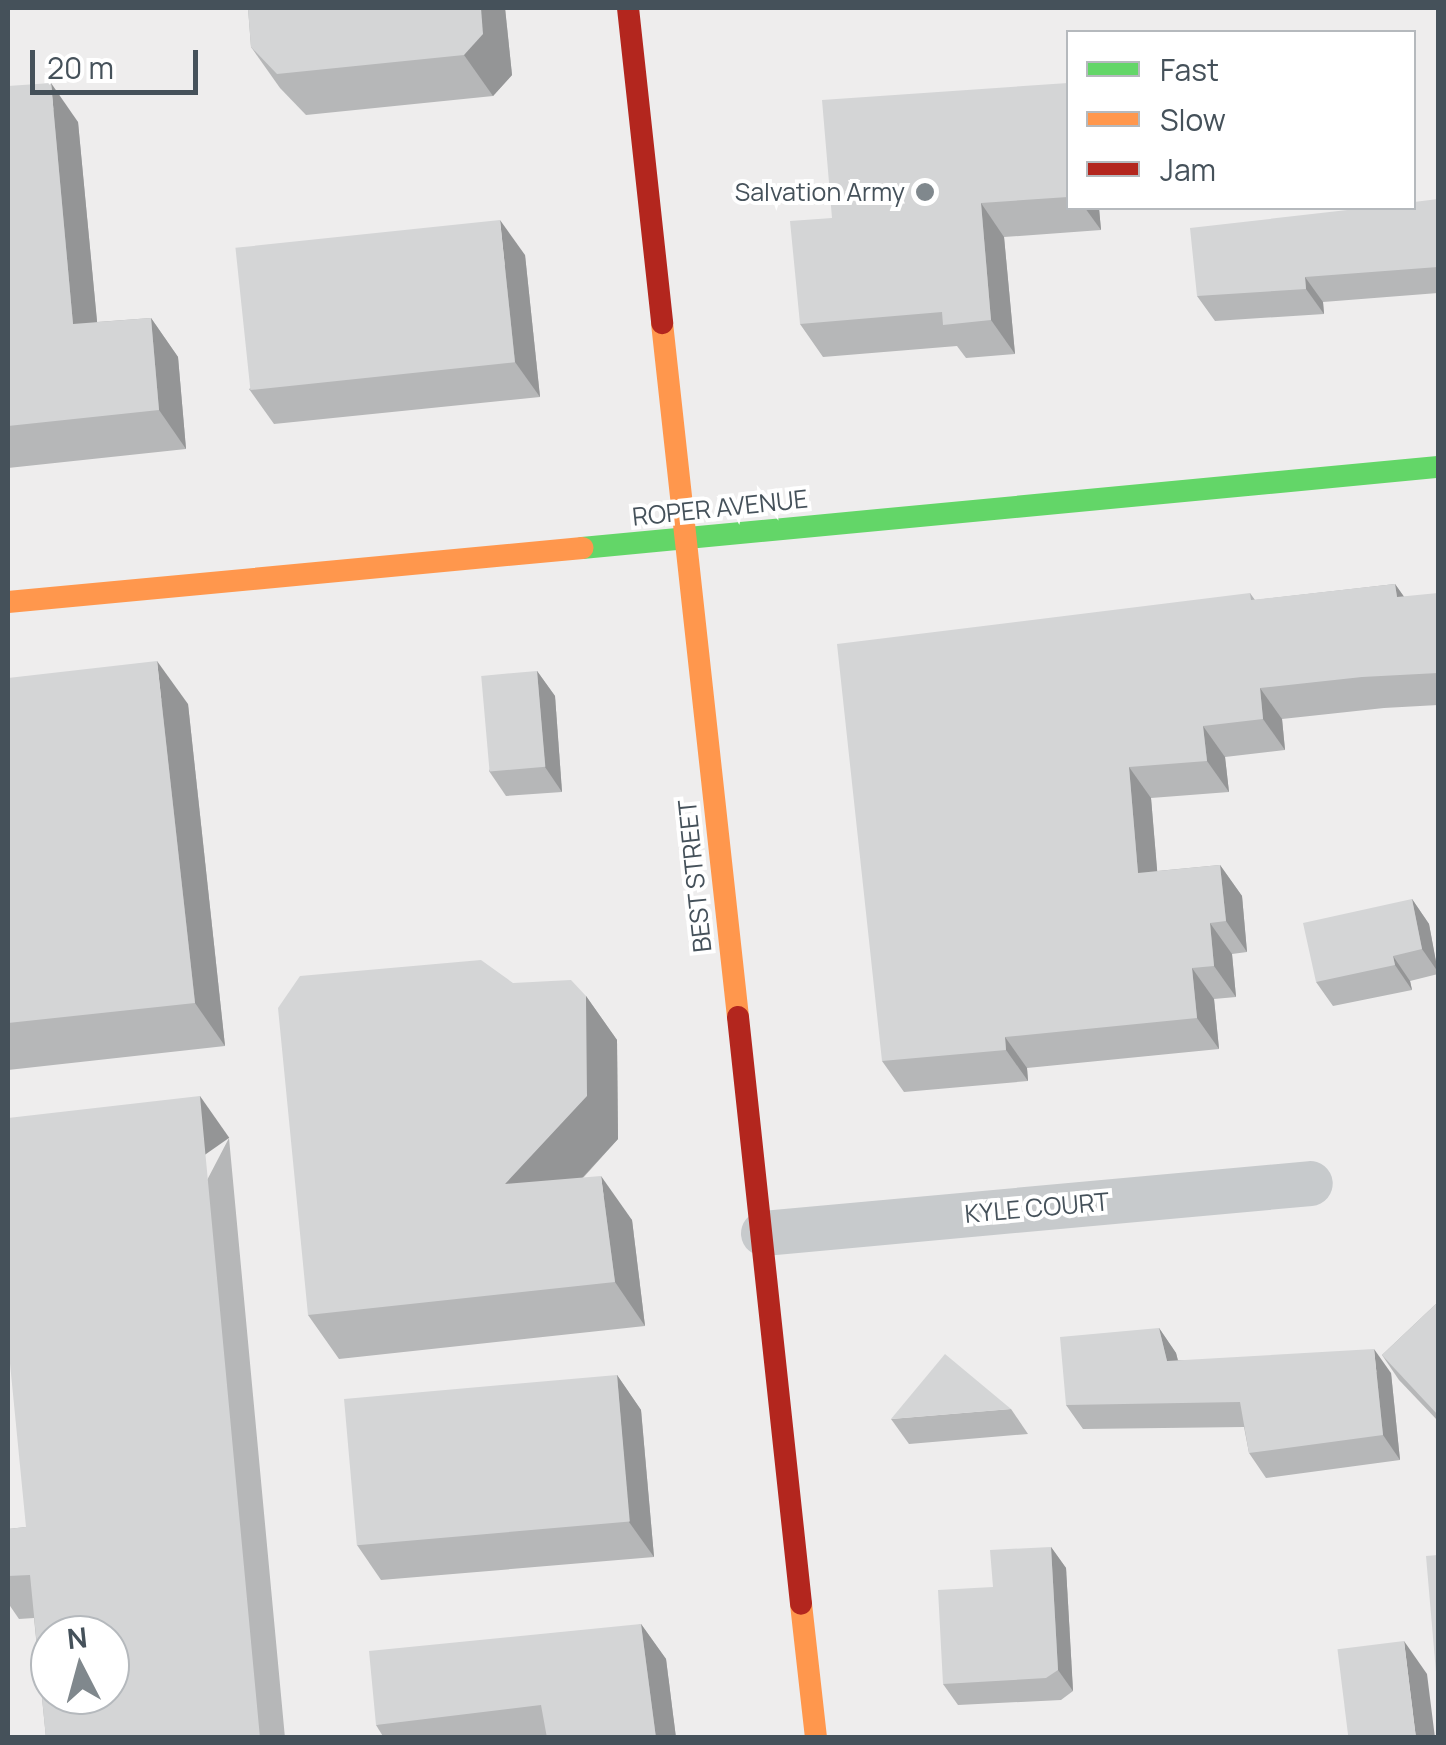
<!DOCTYPE html>
<html>
<head>
<meta charset="utf-8">
<style>
	body { margin:0 }
	#map { position:relative; width:1446px; height:1745px; overflow:hidden; background:#eeeded; font-family:Manrope,sans-serif }
	div>[style] { position:absolute }
	[style*='--x'] { left:calc(var(--x)*1px); top:calc(var(--y)*1px); width:calc(var(--w)*1px); rotate:calc(var(--a)*1deg) }
	.street>* { height:45px; margin:-22.5px; padding:0 22.5px; transform-origin:22.5px; border-radius:22.5px; background:#c7cacc }
	.fast>* { height:22px; margin:-11px; padding:0 11px; transform-origin:11px; border-radius:11px; background:#63d668 }
	.slow>* { height:22px; margin:-11px; padding:0 11px; transform-origin:11px; border-radius:11px; background:#ff974d }
	.jam>* { height:22px; margin:-11px; padding:0 11px; transform-origin:11px; border-radius:11px; background:#b3261e }
	.wall>* { inset:0; background:#b6b7b8 }
	.shaded-wall>* { inset:0; background:#949596; transform-origin:0 0 }
	.building>* { inset:0; background:#d4d5d6; transform-origin:0 0 }
	.dots>* { width:28px; height:28px; translate:-50% -50%; box-sizing:border-box; border:5px solid #fff; border-radius:50% }
	span { translate:-50% -50%; white-space:nowrap; text-align:center; line-height:1.15; -webkit-text-stroke:8px #fff; paint-order:stroke }
	.poi-label { font-size:25px; color:#45515a }
	.right { translate:-100% -50%; text-align:right }
	.street-label { font-size:25px; color:#45515a }
	.frame { position:absolute; inset:0; border:10px solid #45515a; pointer-events:none }
	.legend { position:absolute; left:1066px; top:30px; width:350px; height:180px; box-sizing:border-box; background:#fff; border:2px solid #b5b9bd; margin:0; padding:12px 18px; list-style:none; font-size:30px; color:#45515a }
	.legend li { display:flex; align-items:center; gap:20px; height:50px }
	.legend b { width:50px; border:2px solid #b5b9bd }
	.north { position:absolute; left:30px; top:1615px; width:100px; height:100px; box-sizing:border-box; background:#fff; border:2px solid #b5b9bd; border-radius:50%; rotate:354deg; font-size:28px; font-weight:700; line-height:40px; text-align:center; color:#45515a }
	.north::after { content:''; display:block; margin:auto; width:35px; height:45px; background:#80888d; clip-path:polygon(50% 0,100% 100%,50% 72%,0 100%) }
	.scale { position:absolute; left:30px; top:50px; width:168px; height:45px; box-sizing:border-box; border:5px solid #45515a; border-top:0; padding-left:12px; font-size:30px; line-height:35px; white-space:nowrap; color:#45515a; -webkit-text-stroke:8px #fff; paint-order:stroke }
</style>
</head>
<body>
<div id="map">
	<div class="street">
		<div style="--x:763;--y:1233;--w:549;--a:-5.22"></div>
	</div>
	<div class="fast">
		<div style="--x:582;--y:548;--w:860;--a:-5.41"></div>
	</div>
	<div class="slow">
		<div style="--x:662;--y:323;--w:698;--a:83.75"></div>
		<div style="--x:8;--y:602;--w:577;--a:-5.37"></div>
		<div style="--x:801;--y:1604;--w:135;--a:83.6"></div>
	</div>
	<div class="jam">
		<div style="--x:628;--y:8;--w:317;--a:83.8"></div>
		<div style="--x:738;--y:1017;--w:590;--a:83.87"></div>
	</div>
	<div class="wall">
		<div style="clip-path:polygon(248px 8px,505px 8px,512px 75px,493px 96px,306px 115px,280px 88px,251px 47px)"></div>
		<div style="clip-path:polygon(1068px 83px,1068px 208px,1099px 208px,1101px 230px,1004px 237px,1015px 354px,966px 358px,957px 346px,823px 357px,800px 324px,832px 218px)"></div>
		<div style="clip-path:polygon(8px 86px,78px 122px,97px 322px,151px 318px,178px 357px,186px 449px,8px 468px)"></div>
		<div style="clip-path:polygon(1438px 199px,1438px 293px,1323px 302px,1324px 314px,1215px 321px,1197px 296px)"></div>
		<div style="clip-path:polygon(525px 255px,540px 397px,274px 424px,249px 389px)"></div>
		<div style="clip-path:polygon(1395px 584px,1404px 597px,1438px 594px,1438px 705px,1384px 708px,1282px 719px,1285px 750px,1225px 757px,1229px 792px,1151px 798px,1157px 871px,1220px 865px,1242px 896px,1247px 952px,1232px 954px,1236px 997px,1214px 999px,1219px 1049px,1027px 1068px,1028px 1081px,904px 1092px,882px 1061px,1250px 593px,1255px 600px)"></div>
		<div style="clip-path:polygon(537px 671px,555px 696px,562px 792px,506px 796px,489px 771px)"></div>
		<div style="clip-path:polygon(8px 678px,188px 704px,225px 1046px,8px 1070px)"></div>
		<div style="clip-path:polygon(1412px 899px,1429px 924px,1438px 974px,1410px 981px,1412px 990px,1333px 1006px,1316px 982px)"></div>
		<div style="clip-path:polygon(513px 983px,586px 996px,617px 1040px,618px 1139px,583px 1178px,632px 1220px,645px 1326px,339px 1359px,308px 1315px)"></div>
		<div style="clip-path:polygon(229px 1138px,285px 1738px,46px 1738px,34px 1618px,19px 1619px,8px 1603px,8px 1529px,26px 1527px)"></div>
		<div style="clip-path:polygon(1438px 1302px,1438px 1421px,1399px 1380px,1382px 1355px)"></div>
		<div style="clip-path:polygon(1159px 1328px,1176px 1353px,1178px 1360px,1391px 1373px,1400px 1460px,1266px 1478px,1249px 1453px,1244px 1427px,1083px 1429px,1066px 1405px)"></div>
		<div style="clip-path:polygon(617px 1375px,641px 1410px,654px 1557px,381px 1580px,357px 1545px)"></div>
		<div style="clip-path:polygon(1011px 1409px,1028px 1434px,909px 1444px,891px 1419px)"></div>
		<div style="clip-path:polygon(1051px 1547px,1066px 1568px,1073px 1691px,1061px 1700px,958px 1705px,943px 1684px,993px 1587px)"></div>
		<div style="clip-path:polygon(641px 1624px,666px 1659px,676px 1738px,384px 1738px,376px 1725px)"></div>
	</div>
	<div class="shaded-wall">
		<div style="clip-path:polygon(481px 8px,505px 8px,512px 75px,493px 96px,464px 55px)"></div>
		<div style="clip-path:polygon(51px 83px,78px 122px,101px 363px,73px 324px)"></div>
		<div style="clip-path:polygon(981px 203px,1004px 237px,1015px 354px,991px 320px)"></div>
		<div style="clip-path:polygon(1085px 208px,1099px 208px,1101px 230px)"></div>
		<div style="clip-path:polygon(500px 220px,525px 255px,540px 397px,515px 362px)"></div>
		<div style="clip-path:polygon(1305px 277px,1323px 302px,1324px 314px,1306px 289px)"></div>
		<div style="clip-path:polygon(151px 318px,178px 357px,186px 449px,159px 410px)"></div>
		<div style="clip-path:polygon(1395px 584px,1417px 615px,1397px 597px)"></div>
		<div style="clip-path:polygon(157px 661px,188px 704px,225px 1046px,195px 1003px)"></div>
		<div style="clip-path:polygon(537px 671px,555px 696px,562px 792px,545px 767px)"></div>
		<div style="clip-path:polygon(1260px 688px,1282px 719px,1285px 750px,1263px 719px)"></div>
		<div style="clip-path:polygon(1203px 726px,1225px 757px,1229px 792px,1207px 761px)"></div>
		<div style="clip-path:polygon(1129px 767px,1151px 798px,1160px 904px,1138px 873px)"></div>
		<div style="clip-path:polygon(1220px 865px,1242px 896px,1247px 952px,1226px 921px)"></div>
		<div style="clip-path:polygon(1412px 899px,1429px 924px,1438px 972px,1422px 949px)"></div>
		<div style="clip-path:polygon(1210px 923px,1232px 954px,1236px 997px,1214px 966px)"></div>
		<div style="clip-path:polygon(1393px 956px,1410px 981px,1412px 990px,1395px 965px)"></div>
		<div style="clip-path:polygon(1192px 968px,1214px 999px,1219px 1049px,1197px 1018px)"></div>
		<div style="clip-path:polygon(586px 996px,617px 1040px,618px 1139px,536px 1228px,505px 1184px)"></div>
		<div style="clip-path:polygon(1005px 1037px,1027px 1068px,1028px 1081px,1006px 1050px)"></div>
		<div style="left:200px;top:1096px;width:51px;height:645px;rotate:55deg"></div>
		<div style="clip-path:polygon(601px 1176px,632px 1220px,645px 1326px,615px 1282px)"></div>
		<div style="clip-path:polygon(1159px 1328px,1176px 1353px,1184px 1386px,1167px 1361px)"></div>
		<div style="clip-path:polygon(1374px 1349px,1391px 1373px,1400px 1460px,1383px 1435px)"></div>
		<div style="clip-path:polygon(617px 1375px,641px 1410px,654px 1557px,629px 1522px)"></div>
		<div style="clip-path:polygon(1051px 1547px,1066px 1568px,1073px 1691px,1058px 1670px)"></div>
		<div style="clip-path:polygon(641px 1624px,666px 1659px,676px 1738px,656px 1738px)"></div>
		<div style="clip-path:polygon(1404px 1641px,1427px 1674px,1435px 1738px,1416px 1738px)"></div>
	</div>
	<div class="building">
		<div style="clip-path:polygon(248px 8px,481px 8px,483px 34px,464px 55px,277px 74px,251px 47px)"></div>
		<div style="clip-path:polygon(51px 83px,73px 324px,151px 318px,159px 410px,8px 426px,8px 86px)"></div>
		<div style="clip-path:polygon(1068px 83px,1068px 197px,981px 203px,991px 320px,943px 325px,942px 312px,800px 324px,790px 221px,832px 218px,822px 100px)"></div>
		<div style="clip-path:polygon(1438px 199px,1438px 267px,1305px 277px,1306px 289px,1197px 296px,1190px 228px,1365px 208px,1414px 208px,1414px 202px)"></div>
		<div style="left:500px;top:220px;width:143px;height:266px;rotate:84deg"></div>
		<div style="clip-path:polygon(1395px 584px,1397px 597px,1438px 593px,1438px 681px,1438px 673px,1362px 677px,1260px 688px,1263px 719px,1203px 726px,1207px 761px,1129px 767px,1138px 873px,1220px 865px,1226px 921px,1210px 923px,1214px 966px,1192px 968px,1197px 1018px,1005px 1037px,1006px 1050px,882px 1061px,837px 644px,1250px 593px,1251px 600px)"></div>
		<div style="clip-path:polygon(157px 661px,195px 1003px,8px 1023px,8px 678px)"></div>
		<div style="left:537px;top:671px;width:96px;height:56px;rotate:85deg"></div>
		<div style="clip-path:polygon(1412px 899px,1422px 949px,1393px 956px,1395px 965px,1316px 982px,1303px 923px)"></div>
		<div style="clip-path:polygon(481px 960px,513px 983px,571px 980px,586px 996px,587px 1096px,505px 1184px,601px 1176px,615px 1282px,308px 1315px,278px 1008px,300px 976px)"></div>
		<div style="clip-path:polygon(evenodd,200px 1096px,260px 1738px,46px 1738px,30px 1575px,8px 1576px,8px 1529px,26px 1527px,8px 1343px,8px 1118px,200px 1096px,50px 1635px,110px 1635px,110px 1695px,50px 1695px,50px 1635px)"></div>
		<div style="clip-path:polygon(1438px 1302px,1438px 1415px,1382px 1355px)"></div>
		<div style="clip-path:polygon(1159px 1328px,1167px 1361px,1374px 1349px,1383px 1435px,1249px 1453px,1240px 1402px,1066px 1405px,1060px 1337px)"></div>
		<div style="clip-path:polygon(945px 1354px,1011px 1409px,891px 1419px)"></div>
		<div style="left:617px;top:1375px;width:147px;height:274px;rotate:85deg"></div>
		<div style="clip-path:polygon(1051px 1547px,1058px 1670px,1046px 1678px,943px 1684px,938px 1590px,993px 1587px,990px 1550px)"></div>
		<div style="clip-path:polygon(1438px 1555px,1438px 1684px,1437px 1684px,1426px 1556px)"></div>
		<div style="clip-path:polygon(641px 1624px,656px 1738px,547px 1738px,541px 1705px,376px 1725px,369px 1651px)"></div>
		<div style="left:1404px;top:1641px;width:98px;height:67px;rotate:83deg"></div>
	</div>
	<div class="dots">
		<div style="left:925px;top:192px;background:#80888d"></div>
	</div>
	<div class="poi-label">
		<span class="right" style="left:905px;top:192px">Salvation Army</span>
	</div>
	<div class="street-label">
		<span style="left:720px;top:508px;rotate:-6deg">ROPER AVENUE</span>
		<span style="left:695px;top:876px;rotate:-96deg">BEST STREET</span>
		<span style="left:1037px;top:1208px;rotate:-5deg">KYLE COURT</span>
	</div>
	<div class="frame"></div>
	<ul class="legend">
	<li><b style="height:12px;background:#63d668"></b>Fast</li>
	<li><b style="height:12px;background:#ff974d"></b>Slow</li>
	<li><b style="height:12px;background:#b3261e"></b>Jam</li>
	</ul>
	<div class="north">N</div>
	<div class="scale">20 m</div>
</div>
</body>
</html>
